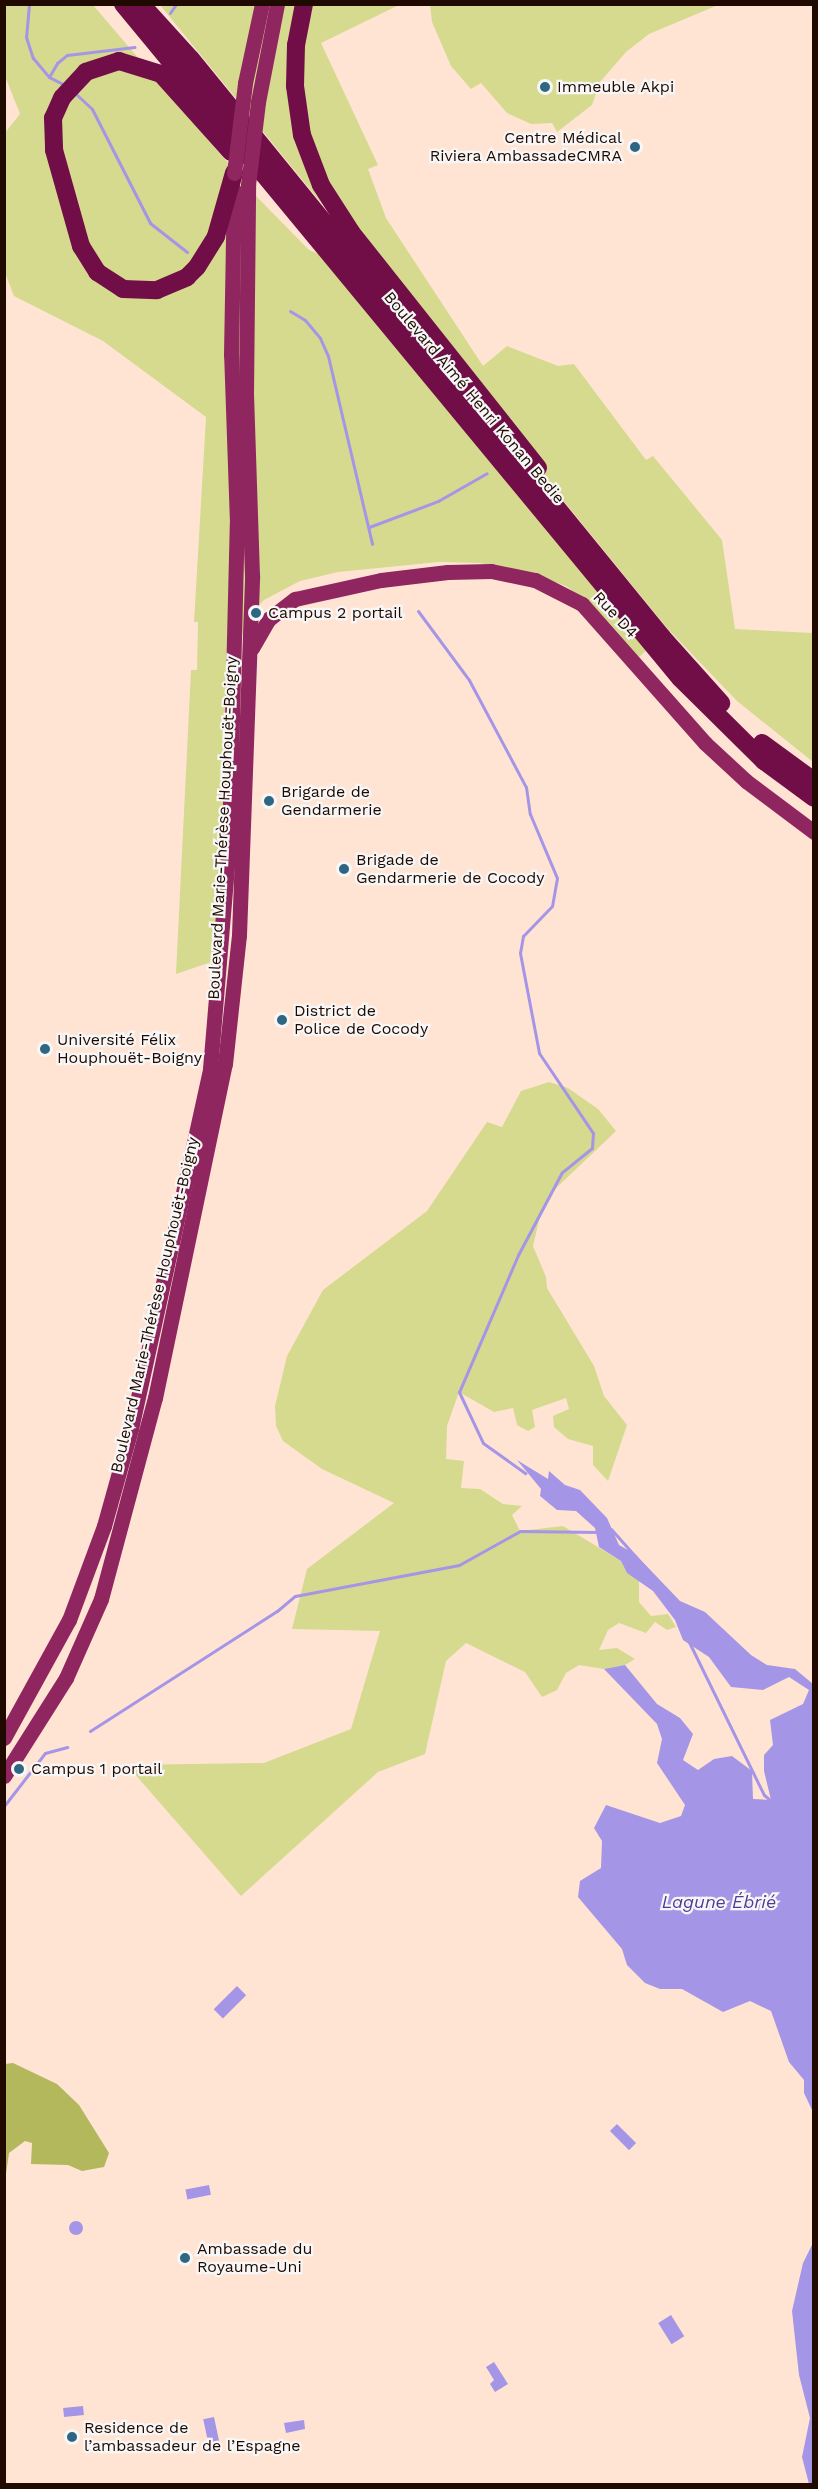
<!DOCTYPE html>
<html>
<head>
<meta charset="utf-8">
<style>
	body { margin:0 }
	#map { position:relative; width:818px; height:2489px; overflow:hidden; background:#ffe4d4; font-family:"Work Sans",sans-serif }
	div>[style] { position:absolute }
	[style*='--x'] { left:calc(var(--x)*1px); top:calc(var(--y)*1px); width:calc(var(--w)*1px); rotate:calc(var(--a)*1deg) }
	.green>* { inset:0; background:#d5da8f }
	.forest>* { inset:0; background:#b2b85b }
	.water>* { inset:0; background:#a595e7; transform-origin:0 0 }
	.round { border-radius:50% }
	.stream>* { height:3px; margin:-1.5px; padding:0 1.5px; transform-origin:1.5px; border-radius:1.5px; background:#a595e7 }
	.major>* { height:15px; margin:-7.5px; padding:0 7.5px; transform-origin:7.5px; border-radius:7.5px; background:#90265f }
	.highway>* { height:18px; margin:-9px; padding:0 9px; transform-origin:9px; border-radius:9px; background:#710d47 }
	.major-bridge>* { height:15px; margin:-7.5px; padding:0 7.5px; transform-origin:7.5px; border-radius:7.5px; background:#90265f }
	.dots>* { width:16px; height:16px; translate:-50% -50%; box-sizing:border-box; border:3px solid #f7f7f7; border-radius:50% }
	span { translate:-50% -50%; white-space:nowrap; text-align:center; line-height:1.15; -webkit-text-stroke:4.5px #f7f7f7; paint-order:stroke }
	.poi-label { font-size:16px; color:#200a00 }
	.left { translate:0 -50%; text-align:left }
	.right { translate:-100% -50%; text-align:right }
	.street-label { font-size:16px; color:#200a00 }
	.water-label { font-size:18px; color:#533997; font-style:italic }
	.frame { position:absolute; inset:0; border:6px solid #200a00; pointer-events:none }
</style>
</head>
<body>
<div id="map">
	<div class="green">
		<div style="clip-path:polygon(5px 5px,93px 5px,257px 197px,309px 250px,321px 255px,648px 649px,639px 657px,592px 605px,566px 586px,536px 575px,480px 563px,439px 562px,338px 572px,300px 581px,264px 600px,250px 615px,240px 642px,241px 764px,223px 958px,176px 974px,191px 670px,197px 670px,198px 622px,194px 622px,206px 417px,103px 341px,14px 296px,4px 270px,4px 134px,20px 114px,5px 76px)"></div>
		<div style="clip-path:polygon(160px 5px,399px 5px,321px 43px,378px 165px,368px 169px,386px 218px,483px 366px,507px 346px,558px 366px,574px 364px,646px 460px,653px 456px,722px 540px,735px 629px,813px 633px,813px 762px,737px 701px,667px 628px)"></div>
		<div style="clip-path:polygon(430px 5px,430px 4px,718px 5px,649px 34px,626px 52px,600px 82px,592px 105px,557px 132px,552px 123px,531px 124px,507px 113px,481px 83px,471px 89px,451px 66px,432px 22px)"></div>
		<div style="clip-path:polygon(549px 1082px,568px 1088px,598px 1109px,616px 1131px,553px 1191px,540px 1216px,533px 1246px,546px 1277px,547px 1288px,594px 1366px,604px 1396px,627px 1425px,608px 1481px,593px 1465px,593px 1446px,568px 1439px,554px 1427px,553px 1416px,569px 1409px,566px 1398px,532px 1410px,535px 1427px,528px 1431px,517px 1425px,513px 1408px,494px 1412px,459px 1392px,447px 1426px,446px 1459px,464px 1461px,461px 1488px,480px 1489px,503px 1504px,522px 1506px,512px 1515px,520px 1531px,563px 1526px,621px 1561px,627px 1573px,639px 1580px,639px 1602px,651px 1616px,668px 1614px,676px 1627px,667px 1630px,655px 1622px,646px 1633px,619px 1623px,608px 1630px,599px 1650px,617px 1648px,635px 1659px,625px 1665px,604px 1669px,579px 1665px,566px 1673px,557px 1690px,542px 1697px,525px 1672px,466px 1643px,446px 1661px,425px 1754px,378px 1772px,241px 1896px,127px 1765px,264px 1763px,351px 1729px,380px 1631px,292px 1629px,307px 1569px,394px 1503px,322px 1469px,283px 1441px,276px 1426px,275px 1406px,287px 1356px,323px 1290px,427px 1211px,487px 1122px,502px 1127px,521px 1091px)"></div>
	</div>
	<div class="forest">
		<div style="clip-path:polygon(13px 2063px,57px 2084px,79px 2105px,109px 2153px,104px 2167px,82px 2171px,68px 2165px,31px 2164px,32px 2143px,25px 2141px,9px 2153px,5px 2181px,5px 2064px)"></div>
	</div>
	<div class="water">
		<div style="clip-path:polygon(517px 1460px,548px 1479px,549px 1471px,565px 1485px,580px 1490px,607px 1518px,619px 1545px,635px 1554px,680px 1601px,705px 1612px,751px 1655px,767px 1665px,795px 1669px,813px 1684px,813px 2112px,804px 2093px,804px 2080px,789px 2062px,771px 2011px,750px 2001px,723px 2012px,682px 1989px,660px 1989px,645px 1983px,627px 1965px,622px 1949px,578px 1897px,580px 1881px,601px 1868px,602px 1841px,594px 1828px,606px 1805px,660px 1823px,681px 1816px,685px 1805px,657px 1763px,662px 1739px,657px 1724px,604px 1669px,625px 1665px,657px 1704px,680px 1718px,693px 1734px,683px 1760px,698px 1770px,714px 1759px,732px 1756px,752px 1771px,753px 1799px,771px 1800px,764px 1771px,764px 1755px,773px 1745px,770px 1720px,803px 1704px,809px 1690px,789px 1677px,763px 1690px,731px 1687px,709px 1657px,683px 1640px,675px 1620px,653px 1591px,627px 1573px,621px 1561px,599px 1547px,595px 1528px,576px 1511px,557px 1510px,540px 1496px,541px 1489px)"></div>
		<div style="left:237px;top:1986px;width:13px;height:33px;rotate:45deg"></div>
		<div style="left:617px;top:2124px;width:27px;height:10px;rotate:45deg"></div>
		<div style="left:209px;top:2185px;width:10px;height:24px;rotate:79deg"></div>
		<div class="round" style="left:69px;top:2221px;width:14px;height:14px"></div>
		<div style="clip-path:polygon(813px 2243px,814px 2484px,809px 2484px,802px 2457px,810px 2418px,799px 2375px,792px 2311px,803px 2263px)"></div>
		<div style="left:671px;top:2315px;width:25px;height:15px;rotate:58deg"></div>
		<div style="clip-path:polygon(494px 2362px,508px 2384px,495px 2392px,490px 2384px,494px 2380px,486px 2367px)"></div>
		<div style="left:83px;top:2406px;width:9px;height:20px;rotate:84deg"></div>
		<div style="left:214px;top:2417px;width:24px;height:11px;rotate:78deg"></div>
		<div style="clip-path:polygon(304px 2420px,305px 2429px,286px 2433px,284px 2423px)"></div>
	</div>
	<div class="stream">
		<div style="--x:29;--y:4;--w:33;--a:95"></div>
		<div style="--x:26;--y:37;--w:22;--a:72"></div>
		<div style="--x:33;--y:58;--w:25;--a:50"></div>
		<div style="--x:49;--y:77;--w:18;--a:27"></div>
		<div style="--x:170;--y:13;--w:11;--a:-56"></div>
		<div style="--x:49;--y:77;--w:16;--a:-60"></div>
		<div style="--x:57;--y:63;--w:13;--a:-39"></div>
		<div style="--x:67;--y:55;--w:68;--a:-6.7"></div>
		<div style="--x:76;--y:94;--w:22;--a:43"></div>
		<div style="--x:92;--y:109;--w:128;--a:63"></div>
		<div style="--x:150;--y:223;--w:47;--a:38.1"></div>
		<div style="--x:290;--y:311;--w:17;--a:31"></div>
		<div style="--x:305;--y:320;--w:23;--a:50"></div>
		<div style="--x:320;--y:338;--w:20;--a:66"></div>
		<div style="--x:328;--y:356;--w:193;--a:76.8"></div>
		<div style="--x:369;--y:527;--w:74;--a:-20.6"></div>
		<div style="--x:438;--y:501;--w:56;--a:-29.7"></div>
		<div style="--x:418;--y:611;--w:86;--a:53.5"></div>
		<div style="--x:469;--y:680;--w:121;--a:62"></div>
		<div style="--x:526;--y:787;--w:27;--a:82"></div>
		<div style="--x:530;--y:814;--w:69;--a:67.1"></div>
		<div style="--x:557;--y:878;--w:28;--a:100"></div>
		<div style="--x:552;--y:906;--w:42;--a:134"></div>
		<div style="--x:523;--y:936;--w:17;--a:100"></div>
		<div style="--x:520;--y:953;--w:102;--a:79.2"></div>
		<div style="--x:539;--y:1053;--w:97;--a:56"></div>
		<div style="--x:593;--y:1133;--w:15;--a:94"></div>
		<div style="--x:592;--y:1148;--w:38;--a:141"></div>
		<div style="--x:562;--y:1172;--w:94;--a:117.9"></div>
		<div style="--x:518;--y:1255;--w:149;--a:113.3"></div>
		<div style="--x:459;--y:1392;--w:56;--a:64.8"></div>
		<div style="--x:483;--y:1443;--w:52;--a:35.5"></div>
		<div style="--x:611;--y:1529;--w:83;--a:48.4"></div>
		<div style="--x:689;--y:1642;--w:170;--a:63.9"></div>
		<div style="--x:764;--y:1795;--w:13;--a:39"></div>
		<div style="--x:90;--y:1731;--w:222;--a:-32.7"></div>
		<div style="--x:277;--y:1611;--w:23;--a:-40"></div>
		<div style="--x:295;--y:1596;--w:167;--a:-10.7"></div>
		<div style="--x:459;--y:1565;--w:70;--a:-29.1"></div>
		<div style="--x:520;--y:1531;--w:79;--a:0.7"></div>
		<div style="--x:4;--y:1806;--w:67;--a:-52.3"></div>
		<div style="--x:45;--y:1753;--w:23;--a:-15"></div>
	</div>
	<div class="major">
		<div style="--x:245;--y:83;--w:81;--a:-77.9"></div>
		<div style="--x:258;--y:102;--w:100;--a:-79"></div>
		<div style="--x:252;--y:648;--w:34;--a:-60"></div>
		<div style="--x:269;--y:619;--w:33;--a:-38"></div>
		<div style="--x:295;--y:599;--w:88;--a:-12.5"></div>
		<div style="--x:381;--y:580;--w:67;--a:-6.8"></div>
		<div style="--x:448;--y:572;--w:43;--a:-1.3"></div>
		<div style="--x:491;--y:571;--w:45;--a:11.6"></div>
		<div style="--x:535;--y:580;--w:53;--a:27.1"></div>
		<div style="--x:582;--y:604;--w:186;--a:48.5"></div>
		<div style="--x:705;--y:743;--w:56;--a:42.8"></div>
		<div style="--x:746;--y:781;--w:85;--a:36.9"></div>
		<div style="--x:4;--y:1738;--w:135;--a:-61.2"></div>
		<div style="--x:69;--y:1620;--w:100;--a:-69.6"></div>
		<div style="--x:104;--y:1526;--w:101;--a:-74.4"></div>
		<div style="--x:131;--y:1429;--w:369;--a:-77.6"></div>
		<div style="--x:210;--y:1069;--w:227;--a:-85.2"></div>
		<div style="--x:229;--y:843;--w:320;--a:-88.6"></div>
		<div style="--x:237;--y:523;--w:168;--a:-92"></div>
		<div style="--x:231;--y:355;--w:165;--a:-89"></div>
		<div style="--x:4;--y:1776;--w:116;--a:-57.7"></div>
		<div style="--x:66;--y:1678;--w:86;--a:-66.1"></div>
		<div style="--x:101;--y:1599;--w:208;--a:-75"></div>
		<div style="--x:155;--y:1398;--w:341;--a:-78.2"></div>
		<div style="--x:225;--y:1064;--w:130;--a:-83.8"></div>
		<div style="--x:239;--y:935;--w:360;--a:-87.9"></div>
		<div style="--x:252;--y:575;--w:183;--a:-91.9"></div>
		<div style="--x:246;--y:392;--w:207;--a:-89.4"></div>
	</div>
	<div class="highway">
		<div style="--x:123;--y:4;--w:874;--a:50.43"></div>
		<div style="--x:680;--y:678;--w:118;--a:44.7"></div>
		<div style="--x:764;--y:761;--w:62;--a:36.5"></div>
		<div style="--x:141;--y:4;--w:74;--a:47.7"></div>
		<div style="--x:191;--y:59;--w:746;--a:50.82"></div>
		<div style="--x:662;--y:637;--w:89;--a:48.2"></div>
		<div style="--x:304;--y:4;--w:42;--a:101"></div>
		<div style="--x:296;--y:45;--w:41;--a:91.4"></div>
		<div style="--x:295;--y:86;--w:49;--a:81.9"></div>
		<div style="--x:302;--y:135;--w:53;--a:69.2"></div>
		<div style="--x:321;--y:185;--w:56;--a:57.4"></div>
		<div style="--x:351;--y:232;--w:301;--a:51.6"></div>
		<div style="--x:231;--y:152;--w:105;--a:-131.9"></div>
		<div style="--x:161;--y:74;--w:44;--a:-162.8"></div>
		<div style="--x:119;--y:61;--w:35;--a:162"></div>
		<div style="--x:86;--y:72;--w:35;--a:133"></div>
		<div style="--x:62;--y:98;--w:22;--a:114"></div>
		<div style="--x:53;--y:118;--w:32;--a:88"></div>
		<div style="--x:54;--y:150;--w:100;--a:74.3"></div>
		<div style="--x:81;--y:246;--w:31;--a:58"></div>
		<div style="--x:97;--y:272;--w:31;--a:33"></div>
		<div style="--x:123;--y:289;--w:34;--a:2"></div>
		<div style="--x:157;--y:290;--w:33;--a:-23"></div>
		<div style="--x:187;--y:277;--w:14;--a:-45"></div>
		<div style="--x:197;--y:267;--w:36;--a:-58"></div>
		<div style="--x:216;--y:236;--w:66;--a:-74.1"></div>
		<div style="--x:762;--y:743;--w:64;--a:36.2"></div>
	</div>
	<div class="major-bridge">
		<div style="--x:234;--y:173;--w:91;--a:-83"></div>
		<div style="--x:248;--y:185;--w:84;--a:-83.1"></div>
	</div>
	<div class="dots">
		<div style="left:545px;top:87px;background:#2f6681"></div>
		<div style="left:635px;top:147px;background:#2f6681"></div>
		<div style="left:256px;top:613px;background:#2f6681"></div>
		<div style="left:269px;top:801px;background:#2f6681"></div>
		<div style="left:344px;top:869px;background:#2f6681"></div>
		<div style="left:282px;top:1020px;background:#2f6681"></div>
		<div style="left:45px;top:1049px;background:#2f6681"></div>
		<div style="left:19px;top:1769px;background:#2f6681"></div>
		<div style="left:185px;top:2258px;background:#2f6681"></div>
		<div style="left:72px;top:2437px;background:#2f6681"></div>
	</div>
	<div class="poi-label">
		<span class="left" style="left:557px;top:87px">Immeuble Akpi</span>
		<span class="right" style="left:622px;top:147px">Centre Médical<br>Riviera AmbassadeCMRA</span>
		<span class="left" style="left:268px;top:613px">Campus 2 portail</span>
		<span class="left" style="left:281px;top:801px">Brigarde de<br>Gendarmerie</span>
		<span class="left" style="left:356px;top:869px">Brigade de<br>Gendarmerie de Cocody</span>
		<span class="left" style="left:294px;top:1020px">District de<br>Police de Cocody</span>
		<span class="left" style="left:57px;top:1049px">Université Félix<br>Houphouët-Boigny</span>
		<span class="left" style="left:31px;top:1769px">Campus 1 portail</span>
		<span class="left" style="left:197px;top:2258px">Ambassade du<br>Royaume-Uni</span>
		<span class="left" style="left:84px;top:2437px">Residence de<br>l’ambassadeur de l’Espagne</span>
	</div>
	<div class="street-label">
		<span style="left:474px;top:398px;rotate:50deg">Boulevard Aimé Henri Konan Bedie</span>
		<span style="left:615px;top:615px;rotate:47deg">Rue D4</span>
		<span style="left:223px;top:828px;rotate:-87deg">Boulevard Marie-Thérèse Houphouët-Boigny</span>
		<span style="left:155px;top:1305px;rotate:-77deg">Boulevard Marie-Thérèse Houphouët-Boigny</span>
	</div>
	<div class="water-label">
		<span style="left:719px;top:1902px">Lagune Ébrié</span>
	</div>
	<div class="frame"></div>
</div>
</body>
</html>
